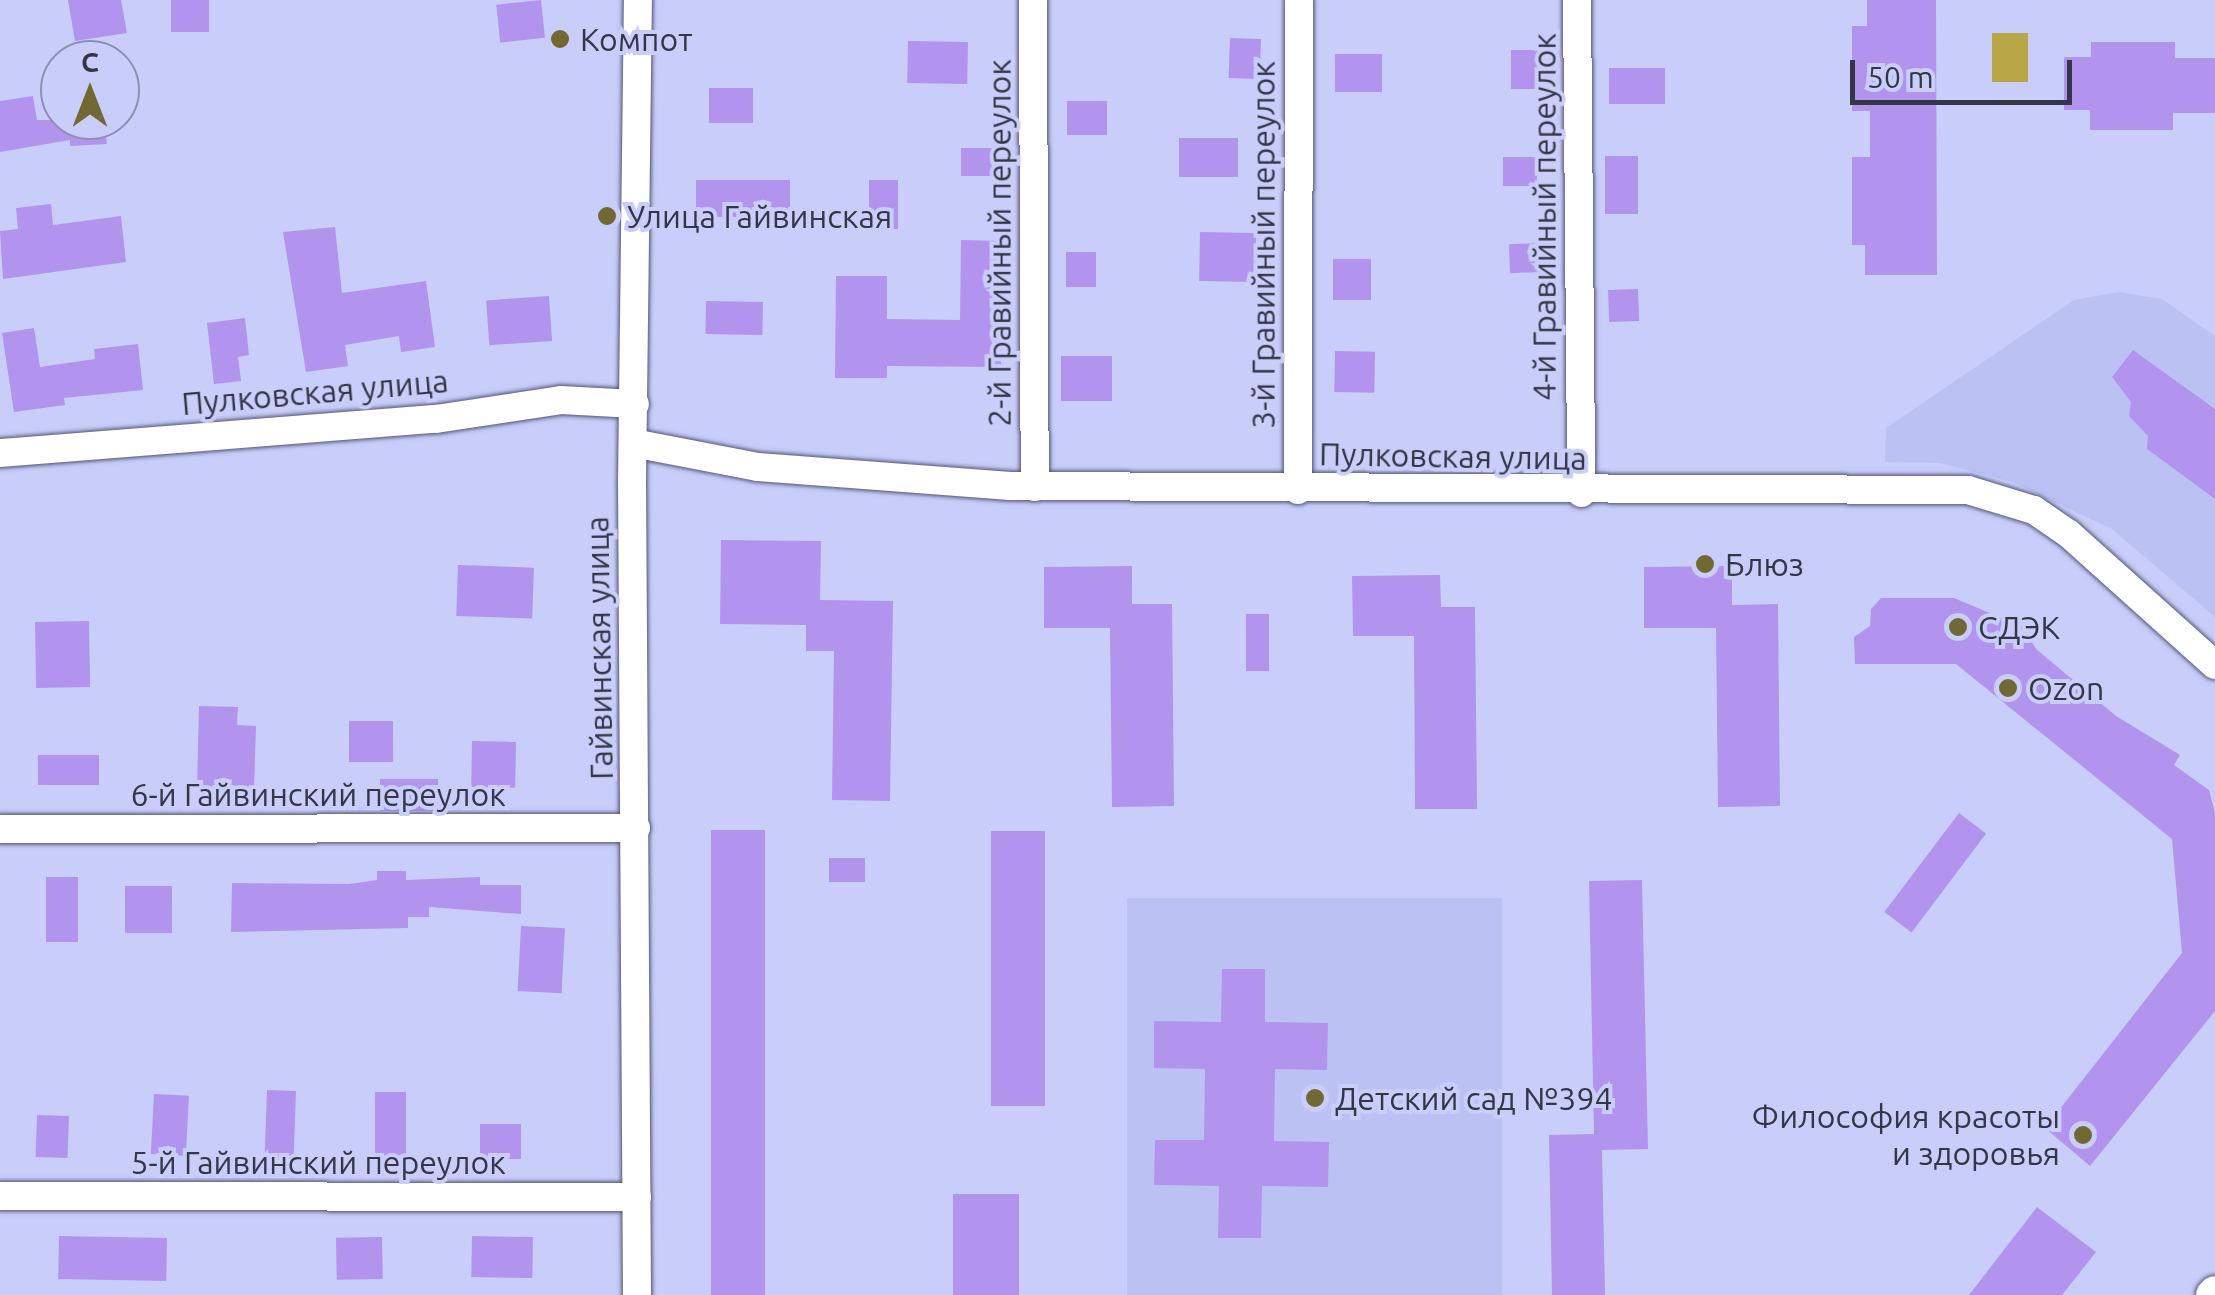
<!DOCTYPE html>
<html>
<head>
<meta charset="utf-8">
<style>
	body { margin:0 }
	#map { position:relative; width:2215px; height:1295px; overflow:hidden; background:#c8cef9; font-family:Ubuntu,sans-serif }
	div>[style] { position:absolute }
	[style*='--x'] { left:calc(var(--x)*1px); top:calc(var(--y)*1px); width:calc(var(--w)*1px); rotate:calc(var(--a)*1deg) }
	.built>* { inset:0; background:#bbc2f3; transform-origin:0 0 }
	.green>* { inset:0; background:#b8a647; transform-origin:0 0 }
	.building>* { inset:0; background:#b294ef; transform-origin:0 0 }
	.roads { filter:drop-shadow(0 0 2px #51557a) drop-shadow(0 0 2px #51557a) }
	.minor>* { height:28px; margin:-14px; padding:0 14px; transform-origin:14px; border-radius:14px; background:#fff }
	.tertiary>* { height:32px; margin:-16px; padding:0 16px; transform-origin:16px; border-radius:16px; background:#fff }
	.dots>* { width:28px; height:28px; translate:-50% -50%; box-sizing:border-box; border:5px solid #c8cef9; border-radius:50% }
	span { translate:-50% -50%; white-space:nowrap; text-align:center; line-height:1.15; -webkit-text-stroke:8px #c8cef9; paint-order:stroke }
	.poi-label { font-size:32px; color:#333646 }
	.left { translate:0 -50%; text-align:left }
	.right { translate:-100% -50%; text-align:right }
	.street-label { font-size:32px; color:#333646 }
	.north { position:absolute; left:40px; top:40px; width:100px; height:100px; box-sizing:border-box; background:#c8cef9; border:2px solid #8c91b1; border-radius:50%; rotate:0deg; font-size:28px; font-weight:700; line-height:40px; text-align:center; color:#333646 }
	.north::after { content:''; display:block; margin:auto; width:35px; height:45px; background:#726834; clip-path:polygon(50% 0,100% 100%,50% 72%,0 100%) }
	.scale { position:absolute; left:1850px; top:60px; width:222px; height:45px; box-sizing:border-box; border:5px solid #333646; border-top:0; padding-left:12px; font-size:30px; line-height:35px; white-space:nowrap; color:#333646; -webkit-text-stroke:8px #c8cef9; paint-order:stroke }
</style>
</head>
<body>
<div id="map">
	<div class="built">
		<div style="clip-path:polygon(2118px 292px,2162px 299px,2215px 336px,2215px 617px,2112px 529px,2012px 482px,1940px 463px,1885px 462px,1886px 428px,2074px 300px)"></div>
		<div style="left:1502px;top:898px;width:397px;height:375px;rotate:90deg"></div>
	</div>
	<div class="green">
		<div style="left:1992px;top:33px;width:36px;height:49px"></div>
	</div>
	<div class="building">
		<div style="clip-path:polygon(68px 0,121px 0,127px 33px,75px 41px)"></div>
		<div style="left:171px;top:0;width:38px;height:32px"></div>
		<div style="left:541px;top:0;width:38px;height:45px;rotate:84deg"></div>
		<div style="clip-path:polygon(1867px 0,1936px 0,1937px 275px,1865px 275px,1865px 245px,1852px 245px,1852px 157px,1870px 157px,1870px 111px,1852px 111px,1852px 26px,1867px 26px)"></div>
		<div style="left:1230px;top:38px;width:31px;height:40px;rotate:2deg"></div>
		<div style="left:908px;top:41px;width:60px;height:42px;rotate:1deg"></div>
		<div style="clip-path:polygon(2091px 42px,2175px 42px,2175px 58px,2215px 58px,2215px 113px,2173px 113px,2173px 130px,2090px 130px,2090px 110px,2064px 110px,2064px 57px,2091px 57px)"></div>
		<div style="left:1511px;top:50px;width:33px;height:39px"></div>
		<div style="left:1335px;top:54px;width:47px;height:38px"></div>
		<div style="left:1665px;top:68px;width:36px;height:56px;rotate:90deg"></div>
		<div style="left:753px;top:88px;width:35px;height:44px;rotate:90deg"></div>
		<div style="clip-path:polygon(33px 96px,37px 120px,113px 120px,114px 134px,106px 135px,107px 144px,70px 146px,70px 140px,0 152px,0 101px)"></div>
		<div style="left:1067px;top:101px;width:40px;height:34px"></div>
		<div style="left:1179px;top:138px;width:59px;height:39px"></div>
		<div style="left:961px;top:148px;width:37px;height:28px"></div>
		<div style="left:1605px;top:156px;width:33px;height:58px"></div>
		<div style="left:1503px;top:157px;width:34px;height:29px"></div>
		<div style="left:696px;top:180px;width:94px;height:37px"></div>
		<div style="left:869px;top:180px;width:29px;height:49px"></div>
		<div style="clip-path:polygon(51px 204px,53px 225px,121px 216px,126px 262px,3px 279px,0 231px,18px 229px,16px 208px)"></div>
		<div style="clip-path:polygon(335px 227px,342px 293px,426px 281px,435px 347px,401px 352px,399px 336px,345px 345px,348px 366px,306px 372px,283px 232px)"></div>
		<div style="left:1200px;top:232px;width:56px;height:49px;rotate:1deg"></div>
		<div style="clip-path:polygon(961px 240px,1001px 241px,1001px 367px,887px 366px,887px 378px,835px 378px,836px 276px,887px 276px,887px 319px,960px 320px)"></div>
		<div style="left:1542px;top:243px;width:29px;height:33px;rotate:88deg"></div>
		<div style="left:1066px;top:252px;width:30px;height:35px"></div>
		<div style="left:1333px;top:259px;width:38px;height:41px"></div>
		<div style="left:1638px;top:289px;width:32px;height:30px;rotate:88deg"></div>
		<div style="left:549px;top:296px;width:45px;height:63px;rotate:86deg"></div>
		<div style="left:706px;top:301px;width:57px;height:33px;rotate:1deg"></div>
		<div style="clip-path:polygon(245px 318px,249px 355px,238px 357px,241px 381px,214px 384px,207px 323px)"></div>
		<div style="clip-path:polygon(34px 328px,40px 367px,95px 359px,94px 349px,138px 344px,143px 390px,64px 398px,65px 405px,14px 412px,2px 333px)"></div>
		<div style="clip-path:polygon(2133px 350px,2215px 409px,2215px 499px,2147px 449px,2148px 436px,2129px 416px,2131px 402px,2112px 377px)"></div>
		<div style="left:1335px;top:351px;width:40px;height:41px;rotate:1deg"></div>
		<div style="left:1061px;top:356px;width:51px;height:45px"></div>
		<div style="clip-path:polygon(721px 540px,821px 541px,820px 600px,893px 601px,890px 801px,832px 800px,834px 651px,806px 651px,806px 625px,720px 624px)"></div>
		<div style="left:458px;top:565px;width:76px;height:51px;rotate:2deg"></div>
		<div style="clip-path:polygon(1132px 566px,1132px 604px,1172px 604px,1174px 806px,1112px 807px,1110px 628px,1044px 628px,1044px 567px)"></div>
		<div style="clip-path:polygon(1732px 566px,1732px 605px,1778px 604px,1780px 806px,1718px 807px,1716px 628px,1644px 628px,1644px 567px)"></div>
		<div style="clip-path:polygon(1440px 575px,1441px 607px,1475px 607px,1477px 809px,1415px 809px,1414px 636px,1353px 636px,1352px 576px)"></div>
		<div style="clip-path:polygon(1881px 598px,1954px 598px,2023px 627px,2036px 649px,2116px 716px,2180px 755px,2174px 765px,2209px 790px,2215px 813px,2215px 1011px,2090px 1166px,2045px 1128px,2182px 953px,2172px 839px,1956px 664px,1855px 664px,1854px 637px,1870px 626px,1871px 609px)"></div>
		<div style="left:1246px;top:614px;width:23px;height:57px"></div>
		<div style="left:89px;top:621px;width:66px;height:54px;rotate:89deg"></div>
		<div style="clip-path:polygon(199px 706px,238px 707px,237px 725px,256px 726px,254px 789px,197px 788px)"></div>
		<div style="left:349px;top:721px;width:44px;height:41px"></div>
		<div style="left:472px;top:741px;width:44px;height:46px;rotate:1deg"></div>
		<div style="left:38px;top:755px;width:61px;height:30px"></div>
		<div style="left:380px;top:779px;width:58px;height:32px"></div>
		<div style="left:1959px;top:813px;width:34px;height:124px;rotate:37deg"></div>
		<div style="left:711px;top:830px;width:54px;height:465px"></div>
		<div style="left:991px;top:831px;width:54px;height:275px"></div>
		<div style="left:829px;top:858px;width:36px;height:24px"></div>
		<div style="clip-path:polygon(377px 871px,406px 871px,406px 880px,480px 877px,480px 885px,521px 885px,521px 914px,429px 907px,429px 917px,408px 917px,408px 928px,231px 932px,232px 883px,349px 884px,377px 880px)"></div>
		<div style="left:46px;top:877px;width:32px;height:65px"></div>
		<div style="clip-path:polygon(1642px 880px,1648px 1149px,1602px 1150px,1605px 1295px,1552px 1295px,1549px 1135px,1594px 1134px,1589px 881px)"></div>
		<div style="left:125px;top:886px;width:47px;height:47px"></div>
		<div style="left:521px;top:926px;width:44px;height:65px;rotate:3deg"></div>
		<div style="clip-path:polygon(1222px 969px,1265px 969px,1265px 1022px,1328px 1023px,1327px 1070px,1275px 1069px,1274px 1141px,1329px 1142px,1328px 1187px,1262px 1186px,1261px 1238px,1218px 1238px,1219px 1186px,1154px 1185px,1155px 1140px,1204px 1140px,1205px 1069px,1154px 1068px,1154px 1021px,1221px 1022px)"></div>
		<div style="left:267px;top:1090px;width:29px;height:70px;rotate:2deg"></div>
		<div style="left:375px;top:1092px;width:31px;height:66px"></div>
		<div style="left:154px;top:1094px;width:35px;height:60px;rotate:3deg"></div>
		<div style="left:37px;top:1115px;width:32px;height:42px;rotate:2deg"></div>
		<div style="left:480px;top:1124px;width:41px;height:35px"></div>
		<div style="left:953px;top:1194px;width:66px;height:101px"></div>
		<div style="clip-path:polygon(2037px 1207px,2096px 1252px,2062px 1295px,1969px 1295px)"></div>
		<div style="left:59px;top:1236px;width:108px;height:43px;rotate:1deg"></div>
		<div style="left:472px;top:1236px;width:61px;height:41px;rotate:1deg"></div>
		<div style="left:382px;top:1237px;width:42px;height:46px;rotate:89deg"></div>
	</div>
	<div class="roads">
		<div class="minor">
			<div style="--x:1033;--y:0;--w:487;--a:89.8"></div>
			<div style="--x:1577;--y:0;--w:493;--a:89.5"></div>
			<div style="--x:633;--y:443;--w:127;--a:10.9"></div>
			<div style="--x:758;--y:467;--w:253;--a:4.3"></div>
			<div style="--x:1010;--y:486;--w:958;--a:0.24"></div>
			<div style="--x:1968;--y:490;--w:69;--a:16.9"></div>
			<div style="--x:2034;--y:510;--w:42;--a:34.4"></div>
			<div style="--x:2069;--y:534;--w:196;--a:41.9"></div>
			<div style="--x:0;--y:453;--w:437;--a:-4.5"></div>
			<div style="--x:436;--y:419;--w:126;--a:-8.6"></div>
			<div style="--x:561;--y:400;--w:74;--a:3.1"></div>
			<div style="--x:1298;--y:490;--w:490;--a:-89.9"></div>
			<div style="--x:0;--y:829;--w:636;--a:-0.09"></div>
			<div style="--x:0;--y:1196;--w:637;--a:0.09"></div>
			<div style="--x:637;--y:1295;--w:812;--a:-90.35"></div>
			<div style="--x:632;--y:483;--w:483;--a:-89.3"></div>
		</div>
		<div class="tertiary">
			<div style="--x:2212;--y:1295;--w:4;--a:-45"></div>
		</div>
	</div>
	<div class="dots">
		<div style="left:560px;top:39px;background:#726834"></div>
		<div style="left:607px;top:216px;background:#726834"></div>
		<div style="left:1705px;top:564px;background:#726834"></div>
		<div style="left:1958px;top:627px;background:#726834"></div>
		<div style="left:2008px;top:688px;background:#726834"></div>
		<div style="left:1315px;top:1098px;background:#726834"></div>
		<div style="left:2083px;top:1135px;background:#726834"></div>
	</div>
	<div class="poi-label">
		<span class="left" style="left:580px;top:39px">Компот</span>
		<span class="left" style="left:627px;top:216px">Улица Гайвинская</span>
		<span class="left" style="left:1725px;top:564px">Блюз</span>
		<span class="left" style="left:1978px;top:627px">СДЭК</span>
		<span class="left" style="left:2028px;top:688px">Ozon</span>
		<span class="left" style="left:1335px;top:1098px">Детский сад №394</span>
		<span class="right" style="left:2060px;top:1135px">Философия красоты<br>и здоровья</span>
	</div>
	<div class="street-label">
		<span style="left:1544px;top:217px;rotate:-90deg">4-й Гравийный переулок</span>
		<span style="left:999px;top:243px;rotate:-90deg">2-й Гравийный переулок</span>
		<span style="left:1263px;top:245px;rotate:-90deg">3-й Гравийный переулок</span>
		<span style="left:315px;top:392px;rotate:-5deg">Пулковская улица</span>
		<span style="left:1453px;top:456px;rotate:1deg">Пулковская улица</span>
		<span style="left:599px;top:648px;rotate:-91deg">Гайвинская улица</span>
		<span style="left:318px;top:794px">6-й Гайвинский переулок</span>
		<span style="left:318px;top:1162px">5-й Гайвинский переулок</span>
	</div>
	<div class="north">С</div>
	<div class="scale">50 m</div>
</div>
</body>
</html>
